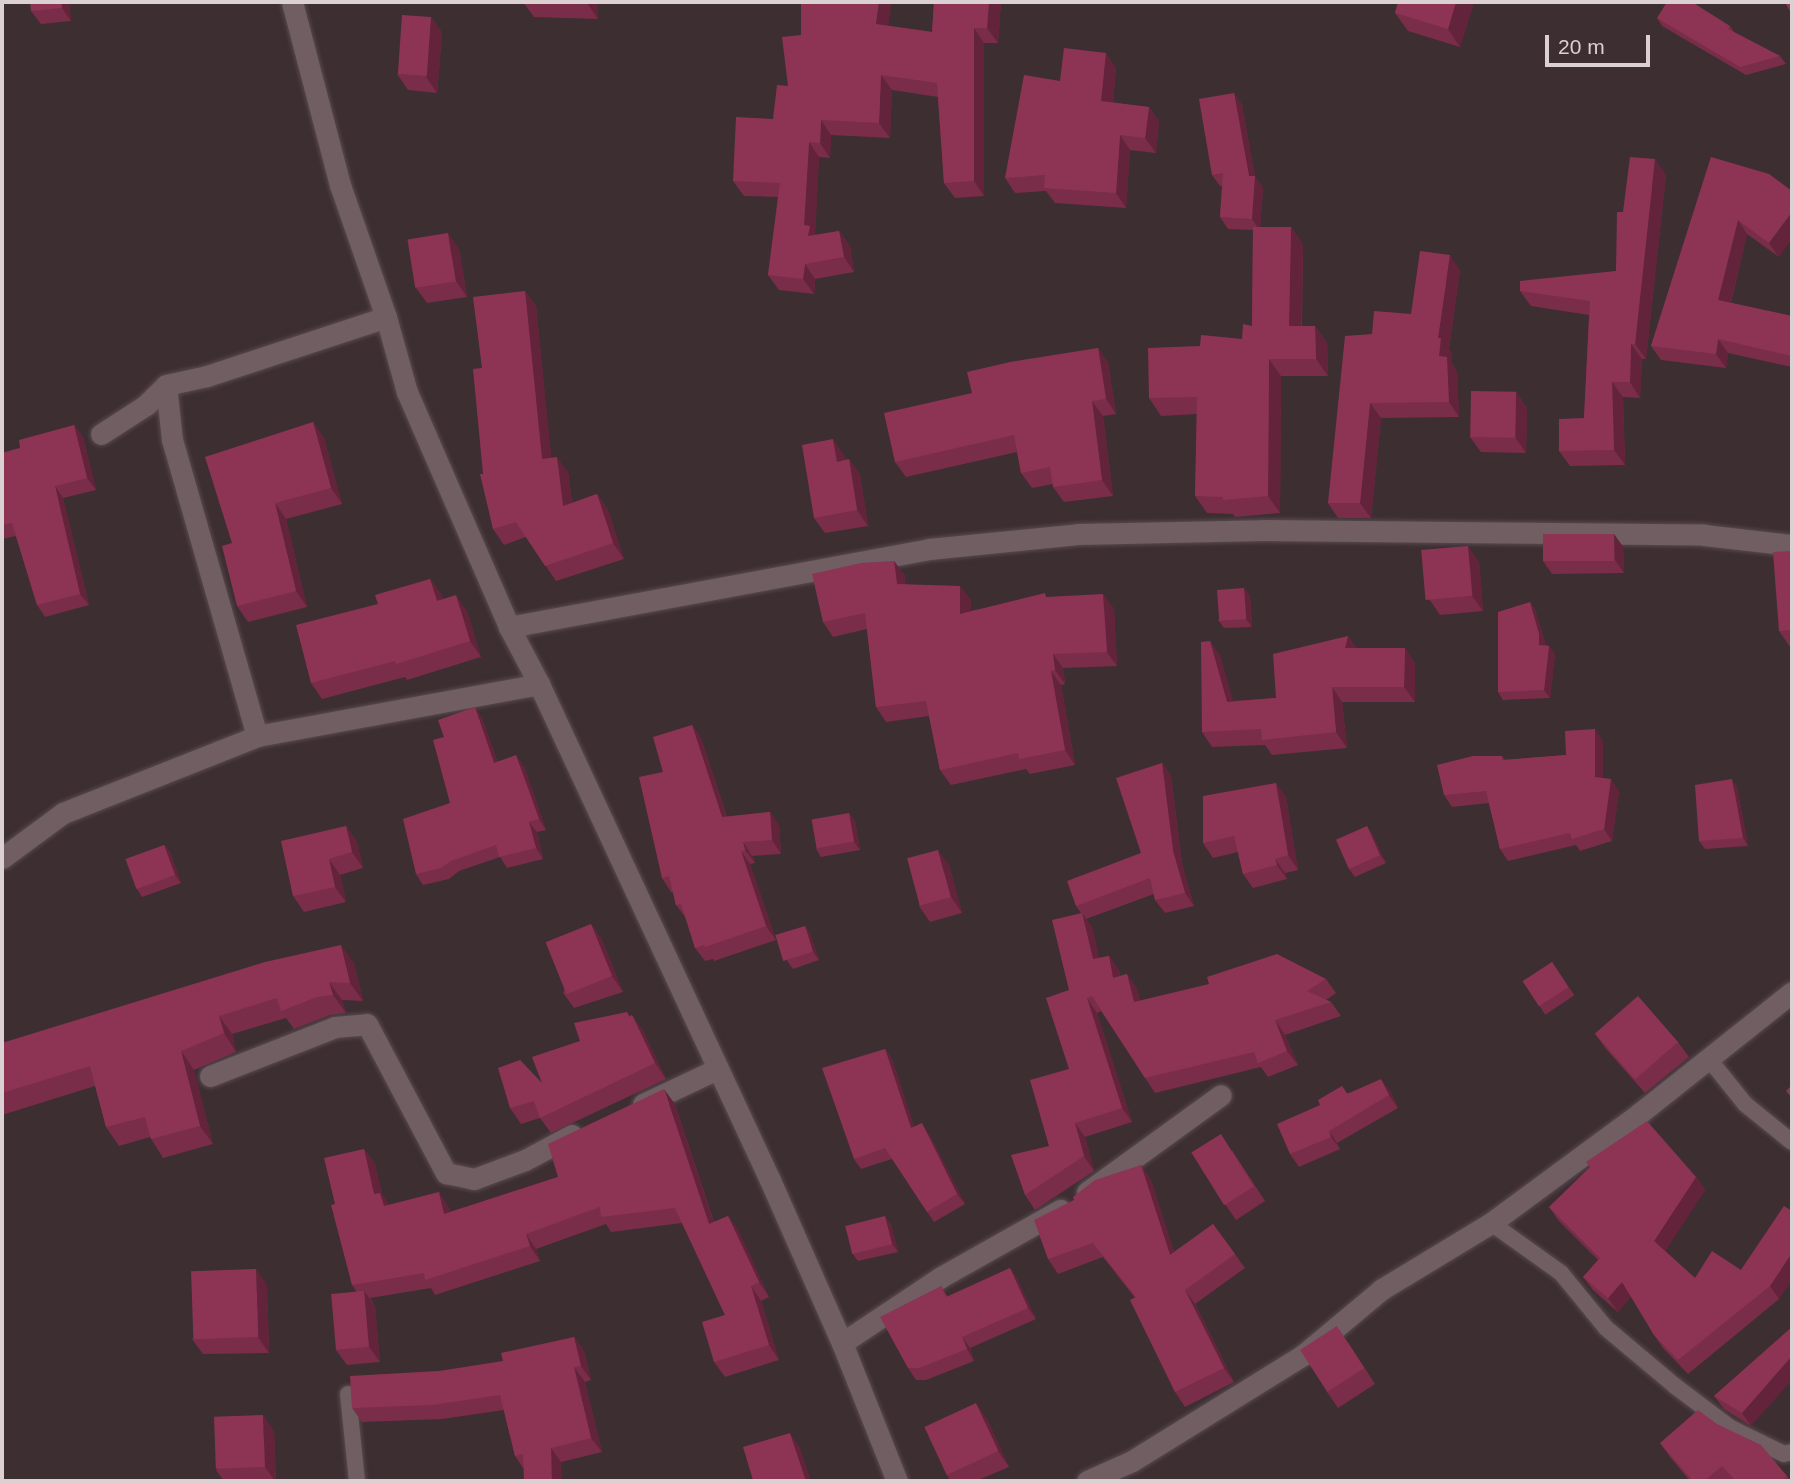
<!DOCTYPE html>
<html>
<head>
<meta charset="utf-8">
<style>
	body { margin:0 }
	#map { position:relative; width:1794px; height:1483px; overflow:hidden; background:#3d2e32; font-family:Arial,sans-serif }
	div>[style] { position:absolute }
	[style*='--x'] { left:calc(var(--x)*1px); top:calc(var(--y)*1px); width:calc(var(--w)*1px); rotate:calc(var(--a)*1deg) }
	.roads { filter:drop-shadow(0 0 2px #574a4e) drop-shadow(0 0 2px #574a4e) }
	.lane>* { height:16px; margin:-8px; padding:0 8px; transform-origin:8px; border-radius:8px; background:#705e63 }
	.street>* { height:21px; margin:-10.5px; padding:0 10.5px; transform-origin:10.5px; border-radius:10.5px; background:#705e63 }
	.wall>* { inset:0; background:#792d48; transform-origin:0 0 }
	.shaded-wall>* { inset:0; background:#63243b }
	.building>* { inset:0; background:#8d3454; transform-origin:0 0 }
	span { translate:-50% -50%; white-space:nowrap; text-align:center; line-height:1.15; -webkit-text-stroke:5px #3d2e32; paint-order:stroke }
	.frame { position:absolute; inset:0; border:4px solid #dbd1d3; pointer-events:none }
	.scale { position:absolute; left:1545px; top:35px; width:105px; height:32px; box-sizing:border-box; border:4px solid #dbd1d3; border-top:0; padding-left:9px; font-size:21px; line-height:24px; white-space:nowrap; color:#dbd1d3; -webkit-text-stroke:5px #3d2e32; paint-order:stroke }
</style>
</head>
<body>
<div id="map">
	<div class="roads">
		<div class="lane">
			<div style="--x:1709;--y:1059;--w:58;--a:51.3"></div>
			<div style="--x:1745;--y:1104;--w:60;--a:39"></div>
			<div style="--x:1491;--y:1223;--w:86;--a:35.5"></div>
			<div style="--x:1561;--y:1273;--w:71;--a:50.7"></div>
			<div style="--x:1606;--y:1328;--w:90;--a:40"></div>
			<div style="--x:1675;--y:1386;--w:70;--a:36.9"></div>
			<div style="--x:1731;--y:1428;--w:59;--a:26.1"></div>
			<div style="--x:1784;--y:1454;--w:8;--a:-14"></div>
			<div style="--x:348;--y:1394;--w:87;--a:84.1"></div>
		</div>
		<div class="street">
			<div style="--x:292;--y:2;--w:189;--a:75.3"></div>
			<div style="--x:340;--y:185;--w:140;--a:70.8"></div>
			<div style="--x:386;--y:317;--w:78;--a:74.4"></div>
			<div style="--x:407;--y:392;--w:256;--a:66.5"></div>
			<div style="--x:509;--y:627;--w:64;--a:62.2"></div>
			<div style="--x:539;--y:684;--w:547;--a:65.03"></div>
			<div style="--x:770;--y:1180;--w:178;--a:66.2"></div>
			<div style="--x:842;--y:1343;--w:149;--a:68.3"></div>
			<div style="--x:101;--y:434;--w:54;--a:-32.8"></div>
			<div style="--x:146;--y:405;--w:28;--a:-45"></div>
			<div style="--x:509;--y:627;--w:427;--a:-10.5"></div>
			<div style="--x:929;--y:549;--w:150;--a:-5.7"></div>
			<div style="--x:1078;--y:534;--w:185;--a:-1.2"></div>
			<div style="--x:1263;--y:530;--w:441;--a:0.6"></div>
			<div style="--x:1704;--y:535;--w:89;--a:6.5"></div>
			<div style="--x:257;--y:736;--w:308;--a:-106"></div>
			<div style="--x:172;--y:440;--w:55;--a:-96.2"></div>
			<div style="--x:166;--y:385;--w:42;--a:-12.4"></div>
			<div style="--x:207;--y:376;--w:188;--a:-18.2"></div>
			<div style="--x:2;--y:858;--w:76;--a:-36.4"></div>
			<div style="--x:63;--y:813;--w:209;--a:-21.6"></div>
			<div style="--x:257;--y:736;--w:287;--a:-10.4"></div>
			<div style="--x:210;--y:1076;--w:134;--a:-21.4"></div>
			<div style="--x:335;--y:1027;--w:32;--a:-5"></div>
			<div style="--x:367;--y:1024;--w:169;--a:62.1"></div>
			<div style="--x:446;--y:1173;--w:29;--a:12"></div>
			<div style="--x:474;--y:1179;--w:54;--a:-20.4"></div>
			<div style="--x:525;--y:1160;--w:53;--a:-28"></div>
			<div style="--x:643;--y:1104;--w:82;--a:-25.3"></div>
			<div style="--x:1087;--y:1192;--w:165;--a:-35.9"></div>
			<div style="--x:842;--y:1343;--w:119;--a:-33.7"></div>
			<div style="--x:941;--y:1277;--w:137;--a:-29.4"></div>
			<div style="--x:1087;--y:1481;--w:49;--a:-24"></div>
			<div style="--x:1132;--y:1461;--w:201;--a:-31.8"></div>
			<div style="--x:1303;--y:1355;--w:103;--a:-39.9"></div>
			<div style="--x:1382;--y:1289;--w:127;--a:-31.2"></div>
			<div style="--x:1491;--y:1223;--w:185;--a:-36.4"></div>
			<div style="--x:1640;--y:1113;--w:194;--a:-38.5"></div>
		</div>
	</div>
	<div class="wall">
		<div style="clip-path:polygon(69px 2px,71px 21px,41px 24px,31px 11px)"></div>
		<div style="clip-path:polygon(523px 2px,598px 2px,598px 19px,534px 17px)"></div>
		<div style="clip-path:polygon(934px 2px,1001px 2px,998px 43px,984px 43px,984px 196px,955px 198px,944px 183px,938px 97px,892px 90px,890px 138px,831px 135px,830px 158px,819px 157px,815px 233px,816px 235px,839px 231px,850px 246px,854px 272px,815px 279px,814px 294px,779px 290px,768px 275px,778px 197px,744px 196px,733px 181px,773px 119px,788px 86px,888px 26px,932px 32px)"></div>
		<div style="clip-path:polygon(1398px 2px,1474px 2px,1460px 47px,1408px 31px,1395px 13px)"></div>
		<div style="clip-path:polygon(431px 17px,442px 33px,437px 93px,408px 90px,397px 74px)"></div>
		<div style="clip-path:polygon(1657px 18px,1730px 26px,1734px 32px,1780px 56px,1786px 64px,1746px 75px,1662px 26px)"></div>
		<div style="clip-path:polygon(1116px 68px,1113px 103px,1149px 107px,1159px 122px,1156px 153px,1130px 150px,1126px 208px,1055px 203px,1046px 191px,1015px 193px,1005px 178px,1060px 81px)"></div>
		<div style="clip-path:polygon(1234px 93px,1242px 105px,1255px 177px,1263px 188px,1260px 227px,1291px 227px,1303px 245px,1302px 326px,1315px 326px,1327px 343px,1328px 376px,1281px 376px,1280px 513px,1235px 517px,1233px 514px,1207px 513px,1195px 496px,1197px 414px,1161px 416px,1149px 398px,1200px 346px,1242px 339px,1252px 326px,1253px 230px,1228px 229px,1220px 217px,1222px 186px,1220px 186px,1212px 175px)"></div>
		<div style="clip-path:polygon(1711px 157px,1779px 257px,1747px 234px,1731px 303px,1792px 316px,1792px 367px,1728px 353px,1726px 368px,1661px 360px,1651px 346px)"></div>
		<div style="clip-path:polygon(1666px 175px,1646px 359px,1642px 359px,1640px 398px,1623px 397px,1625px 465px,1570px 466px,1559px 451px,1584px 418px,1589px 315px,1531px 306px,1520px 291px,1616px 271px,1623px 212px)"></div>
		<div style="clip-path:polygon(459px 249px,467px 297px,427px 303px,416px 288px)"></div>
		<div style="clip-path:polygon(1460px 270px,1449px 349px,1452px 353px,1451px 362px,1457px 372px,1459px 417px,1381px 418px,1371px 518px,1338px 518px,1328px 503px,1372px 334px,1411px 314px)"></div>
		<div style="clip-path:polygon(525px 291px,536px 306px,551px 458px,568px 472px,572px 503px,597px 494px,608px 510px,624px 559px,556px 581px,526px 537px,504px 545px,493px 529px,483px 474px,482px 368px)"></div>
		<div style="clip-path:polygon(1098px 348px,1108px 363px,1116px 414px,1103px 416px,1113px 496px,1064px 502px,1053px 487px,1053px 484px,1032px 488px,1021px 473px,1017px 452px,906px 477px,895px 462px,972px 393px)"></div>
		<div style="clip-path:polygon(1516px 392px,1527px 408px,1526px 453px,1481px 452px,1470px 437px)"></div>
		<div style="clip-path:polygon(313px 422px,324px 438px,342px 504px,286px 519px,307px 607px,248px 622px,237px 606px,232px 543px)"></div>
		<div style="clip-path:polygon(74px 425px,83px 437px,96px 490px,63px 498px,89px 605px,45px 617px,37px 605px,16px 536px,2px 539px,2px 453px,20px 448px)"></div>
		<div style="clip-path:polygon(844px 455px,845px 460px,849px 459px,860px 475px,868px 526px,825px 533px,814px 518px)"></div>
		<div style="clip-path:polygon(1614px 534px,1623px 547px,1624px 573px,1552px 574px,1543px 561px)"></div>
		<div style="clip-path:polygon(1792px 551px,1792px 646px,1790px 647px,1779px 631px)"></div>
		<div style="clip-path:polygon(894px 561px,905px 576px,905px 584px,971px 600px,970px 611px,1047px 597px,1114px 608px,1117px 666px,1063px 668px,1065px 684px,1061px 685px,1075px 765px,1030px 774px,1026px 769px,951px 785px,940px 770px,929px 716px,886px 722px,876px 707px,867px 629px,833px 637px,823px 622px)"></div>
		<div style="clip-path:polygon(1479px 562px,1483px 611px,1440px 615px,1429px 599px)"></div>
		<div style="clip-path:polygon(430px 579px,441px 594px,443px 600px,467px 611px,481px 657px,407px 680px,405px 677px,322px 699px,311px 683px,378px 604px)"></div>
		<div style="clip-path:polygon(1244px 588px,1250px 596px,1252px 627px,1224px 628px,1218px 620px)"></div>
		<div style="clip-path:polygon(1530px 602px,1535px 610px,1545px 642px,1545px 645px,1549px 646px,1555px 654px,1550px 698px,1503px 700px,1498px 692px)"></div>
		<div style="clip-path:polygon(1348px 636px,1356px 648px,1405px 648px,1415px 664px,1415px 702px,1342px 702px,1347px 748px,1272px 755px,1265px 745px,1212px 747px,1202px 732px,1210px 641px,1220px 656px,1233px 701px,1276px 698px)"></div>
		<div style="clip-path:polygon(482px 718px,497px 761px,524px 766px,546px 830px,537px 832px,543px 859px,507px 868px,500px 857px,459px 871px,449px 879px,423px 885px,416px 874px,450px 803px,444px 737px)"></div>
		<div style="clip-path:polygon(692px 725px,701px 738px,727px 817px,770px 812px,779px 826px,781px 854px,752px 856px,755px 863px,750px 864px,776px 940px,714px 961px,713px 959px,705px 961px,695px 948px,686px 918px,676px 905px,673px 892px,671px 892px,662px 878px)"></div>
		<div style="clip-path:polygon(1603px 741px,1603px 778px,1619px 791px,1612px 841px,1580px 851px,1576px 845px,1508px 861px,1500px 849px,1489px 803px,1452px 807px,1444px 795px,1502px 756px,1505px 760px,1566px 755px)"></div>
		<div style="clip-path:polygon(1162px 763px,1171px 776px,1182px 864px,1194px 906px,1165px 913px,1155px 900px,1154px 894px,1086px 919px,1092px 927px,1099px 958px,1109px 956px,1119px 970px,1120px 976px,1127px 974px,1137px 989px,1140px 1001px,1326px 979px,1336px 993px,1326px 1000px,1331px 1002px,1341px 1016px,1285px 1035px,1298px 1065px,1268px 1077px,1261px 1067px,1155px 1093px,1101px 1011px,1097px 1013px,1132px 1122px,1085px 1137px,1094px 1171px,1035px 1210px,1025px 1195px,1049px 1146px,1069px 1069px,1069px 990px,1081px 913px,1076px 906px,1141px 853px)"></div>
		<div style="clip-path:polygon(1737px 787px,1748px 846px,1705px 849px,1699px 841px)"></div>
		<div style="clip-path:polygon(1286px 797px,1298px 870px,1285px 873px,1287px 879px,1253px 888px,1243px 874px,1238px 852px,1213px 858px,1203px 843px)"></div>
		<div style="clip-path:polygon(849px 813px,855px 821px,860px 850px,821px 857px,816px 849px)"></div>
		<div style="clip-path:polygon(346px 826px,357px 842px,363px 868px,340px 875px,346px 902px,304px 912px,293px 896px)"></div>
		<div style="clip-path:polygon(1367px 826px,1372px 834px,1386px 863px,1355px 877px,1349px 869px)"></div>
		<div style="clip-path:polygon(164px 845px,170px 852px,181px 883px,142px 897px,137px 889px)"></div>
		<div style="clip-path:polygon(949px 865px,962px 913px,930px 922px,919px 906px)"></div>
		<div style="clip-path:polygon(591px 924px,602px 940px,623px 992px,574px 1008px,563px 993px)"></div>
		<div style="clip-path:polygon(805px 926px,810px 934px,819px 960px,793px 969px,787px 961px)"></div>
		<div style="left:1552px;top:962px;width:40px;height:35px;rotate:56deg"></div>
		<div style="clip-path:polygon(354px 963px,363px 1001px,342px 1000px,346px 1013px,330px 1015px,294px 1029px,286px 1018px,232px 1034px,236px 1052px,194px 1070px,213px 1144px,163px 1158px,150px 1137px,119px 1146px,106px 1127px,95px 1086px,2px 1115px,2px 1043px)"></div>
		<div style="clip-path:polygon(627px 1012px,630px 1016px,632px 1015px,643px 1031px,666px 1079px,551px 1133px,540px 1118px,521px 1124px,510px 1108px,542px 1083px,580px 1041px)"></div>
		<div style="clip-path:polygon(1595px 1034px,1678px 1042px,1689px 1057px,1645px 1093px,1606px 1049px)"></div>
		<div style="clip-path:polygon(885px 1049px,892px 1059px,914px 1127px,929px 1134px,965px 1204px,934px 1222px,892px 1159px,861px 1169px,854px 1159px)"></div>
		<div style="clip-path:polygon(1342px 1086px,1347px 1093px,1390px 1091px,1398px 1108px,1337px 1143px,1340px 1149px,1299px 1167px,1290px 1154px,1320px 1105px)"></div>
		<div style="clip-path:polygon(675px 1104px,714px 1222px,728px 1216px,738px 1230px,769px 1297px,761px 1301px,779px 1360px,725px 1377px,714px 1362px,725px 1315px,682px 1223px,611px 1232px,606px 1224px,536px 1249px,540px 1261px,435px 1295px,431px 1288px,370px 1298px,375px 1306px,380px 1362px,347px 1365px,336px 1350px,356px 1291px,352px 1285px,335px 1204px,364px 1149px,375px 1164px,382px 1194px,389px 1205px,449px 1207px,450px 1212px,558px 1177px)"></div>
		<div style="clip-path:polygon(1232px 1150px,1265px 1201px,1236px 1220px,1225px 1204px)"></div>
		<div style="clip-path:polygon(1141px 1165px,1151px 1180px,1174px 1252px,1213px 1224px,1245px 1268px,1195px 1304px,1234px 1382px,1185px 1407px,1175px 1392px,1135px 1298px,1103px 1257px,1058px 1274px,1048px 1259px)"></div>
		<div style="clip-path:polygon(1696px 1177px,1705px 1190px,1665px 1251px,1695px 1278px,1741px 1270px,1784px 1206px,1779px 1299px,1688px 1374px,1663px 1348px,1654px 1335px,1631px 1296px,1618px 1312px,1593px 1290px,1583px 1277px,1598px 1260px,1559px 1221px,1549px 1207px)"></div>
		<div style="clip-path:polygon(891px 1224px,898px 1252px,858px 1261px,852px 1253px)"></div>
		<div style="clip-path:polygon(1010px 1268px,1017px 1279px,1036px 1319px,970px 1348px,974px 1361px,926px 1380px,916px 1380px,908px 1368px,941px 1286px,948px 1297px)"></div>
		<div style="clip-path:polygon(267px 1285px,269px 1353px,203px 1354px,192px 1339px)"></div>
		<div style="clip-path:polygon(1792px 1327px,1751px 1426px,1724px 1409px,1714px 1396px)"></div>
		<div style="clip-path:polygon(574px 1337px,584px 1351px,591px 1380px,585px 1382px,602px 1452px,561px 1462px,523px 1468px,515px 1456px,504px 1410px,442px 1419px,362px 1422px,352px 1408px,503px 1361px)"></div>
		<div style="clip-path:polygon(1348px 1342px,1375px 1384px,1338px 1408px,1327px 1392px)"></div>
		<div style="clip-path:polygon(987px 1419px,1009px 1467px,976px 1481px,951px 1481px,946px 1474px)"></div>
		<div style="clip-path:polygon(274px 1431px,276px 1481px,224px 1481px,216px 1470px)"></div>
		<div style="clip-path:polygon(1660px 1443px,1787px 1476px,1791px 1481px,1733px 1481px,1732px 1479px,1730px 1481px,1690px 1481px,1670px 1457px)"></div>
	</div>
	<div class="shaded-wall">
		<div style="clip-path:polygon(61px 2px,69px 2px,71px 21px,62px 8px)"></div>
		<div style="clip-path:polygon(587px 2px,598px 2px,598px 19px,587px 3px)"></div>
		<div style="clip-path:polygon(879px 2px,892px 2px,886px 39px,876px 24px)"></div>
		<div style="clip-path:polygon(989px 2px,1001px 2px,998px 43px,987px 28px)"></div>
		<div style="clip-path:polygon(1456px 2px,1474px 2px,1460px 47px,1448px 29px)"></div>
		<div style="clip-path:polygon(431px 17px,442px 33px,437px 93px,426px 77px)"></div>
		<div style="clip-path:polygon(974px 28px,984px 43px,984px 196px,974px 181px)"></div>
		<div style="clip-path:polygon(1106px 53px,1116px 68px,1112px 116px,1101px 101px)"></div>
		<div style="clip-path:polygon(881px 75px,892px 90px,890px 138px,879px 123px)"></div>
		<div style="clip-path:polygon(1234px 93px,1242px 105px,1255px 177px,1263px 188px,1260px 231px,1252px 219px,1249px 176px)"></div>
		<div style="clip-path:polygon(1149px 107px,1159px 122px,1156px 153px,1145px 138px)"></div>
		<div style="clip-path:polygon(821px 120px,831px 135px,830px 158px,820px 143px)"></div>
		<div style="clip-path:polygon(1120px 135px,1130px 150px,1126px 208px,1116px 193px)"></div>
		<div style="clip-path:polygon(809px 142px,819px 157px,815px 233px,820px 241px,808px 236px,804px 225px)"></div>
		<div style="clip-path:polygon(1655px 159px,1666px 175px,1646px 359px,1635px 344px)"></div>
		<div style="clip-path:polygon(1792px 212px,1792px 239px,1779px 257px,1769px 243px)"></div>
		<div style="clip-path:polygon(1738px 220px,1747px 234px,1728px 314px,1718px 300px)"></div>
		<div style="clip-path:polygon(1291px 227px,1303px 245px,1301px 343px,1289px 326px)"></div>
		<div style="clip-path:polygon(839px 231px,850px 246px,854px 272px,844px 257px)"></div>
		<div style="clip-path:polygon(448px 233px,459px 249px,467px 297px,456px 281px)"></div>
		<div style="clip-path:polygon(1450px 255px,1460px 270px,1449px 349px,1452px 353px,1451px 362px,1457px 372px,1459px 417px,1449px 402px,1439px 356px,1438px 338px)"></div>
		<div style="clip-path:polygon(805px 264px,815px 279px,814px 294px,803px 279px)"></div>
		<div style="clip-path:polygon(525px 291px,536px 306px,553px 474px,542px 459px)"></div>
		<div style="clip-path:polygon(1315px 326px,1327px 343px,1328px 376px,1316px 359px)"></div>
		<div style="clip-path:polygon(1718px 339px,1728px 353px,1726px 368px,1716px 354px)"></div>
		<div style="clip-path:polygon(1631px 344px,1642px 359px,1640px 398px,1630px 382px)"></div>
		<div style="clip-path:polygon(1098px 348px,1108px 363px,1116px 414px,1106px 399px)"></div>
		<div style="clip-path:polygon(1269px 359px,1281px 376px,1280px 513px,1268px 496px)"></div>
		<div style="clip-path:polygon(1612px 382px,1623px 397px,1625px 465px,1614px 450px)"></div>
		<div style="clip-path:polygon(1516px 392px,1527px 408px,1526px 453px,1515px 437px)"></div>
		<div style="clip-path:polygon(1092px 401px,1103px 416px,1113px 496px,1102px 480px)"></div>
		<div style="clip-path:polygon(1370px 403px,1381px 418px,1371px 518px,1360px 503px)"></div>
		<div style="clip-path:polygon(313px 422px,324px 438px,342px 504px,331px 488px)"></div>
		<div style="clip-path:polygon(74px 425px,83px 437px,96px 490px,87px 478px)"></div>
		<div style="clip-path:polygon(833px 439px,844px 455px,848px 477px,837px 462px)"></div>
		<div style="clip-path:polygon(557px 457px,568px 472px,574px 521px,563px 506px)"></div>
		<div style="clip-path:polygon(849px 459px,860px 475px,868px 526px,857px 510px)"></div>
		<div style="clip-path:polygon(55px 486px,63px 498px,89px 605px,80px 594px)"></div>
		<div style="clip-path:polygon(597px 494px,608px 510px,624px 559px,613px 543px)"></div>
		<div style="clip-path:polygon(275px 503px,286px 519px,307px 607px,296px 591px)"></div>
		<div style="clip-path:polygon(1614px 534px,1623px 547px,1624px 573px,1615px 560px)"></div>
		<div style="clip-path:polygon(1468px 546px,1479px 562px,1483px 611px,1472px 596px)"></div>
		<div style="clip-path:polygon(894px 561px,905px 576px,907px 599px,897px 584px)"></div>
		<div style="clip-path:polygon(430px 579px,441px 594px,448px 617px,437px 601px)"></div>
		<div style="clip-path:polygon(960px 586px,971px 600px,970px 628px,960px 614px)"></div>
		<div style="clip-path:polygon(1244px 588px,1250px 596px,1252px 627px,1246px 619px)"></div>
		<div style="clip-path:polygon(1103px 594px,1114px 608px,1117px 666px,1107px 652px)"></div>
		<div style="clip-path:polygon(456px 595px,467px 611px,481px 657px,470px 641px)"></div>
		<div style="clip-path:polygon(1530px 602px,1535px 610px,1545px 642px,1545px 653px,1539px 645px)"></div>
		<div style="clip-path:polygon(1348px 636px,1359px 652px,1345px 648px)"></div>
		<div style="clip-path:polygon(1210px 641px,1220px 656px,1238px 717px,1227px 702px)"></div>
		<div style="clip-path:polygon(1549px 646px,1555px 654px,1550px 698px,1544px 690px)"></div>
		<div style="clip-path:polygon(1405px 648px,1415px 664px,1415px 702px,1404px 687px)"></div>
		<div style="clip-path:polygon(1053px 654px,1063px 668px,1065px 684px,1055px 670px)"></div>
		<div style="clip-path:polygon(1051px 671px,1061px 685px,1075px 765px,1065px 750px)"></div>
		<div style="clip-path:polygon(1332px 687px,1342px 702px,1347px 748px,1336px 732px)"></div>
		<div style="clip-path:polygon(475px 707px,482px 718px,501px 773px,494px 763px)"></div>
		<div style="clip-path:polygon(692px 725px,701px 738px,731px 831px,722px 817px)"></div>
		<div style="clip-path:polygon(1595px 729px,1603px 741px,1603px 789px,1595px 777px)"></div>
		<div style="clip-path:polygon(516px 755px,524px 766px,546px 830px,539px 819px)"></div>
		<div style="clip-path:polygon(1162px 763px,1171px 776px,1182px 864px,1194px 906px,1185px 893px,1173px 851px)"></div>
		<div style="clip-path:polygon(1611px 779px,1619px 791px,1612px 841px,1604px 829px)"></div>
		<div style="clip-path:polygon(1732px 779px,1737px 787px,1748px 846px,1743px 838px)"></div>
		<div style="clip-path:polygon(1276px 783px,1286px 797px,1298px 870px,1288px 855px)"></div>
		<div style="clip-path:polygon(770px 812px,779px 826px,781px 854px,772px 840px)"></div>
		<div style="clip-path:polygon(849px 813px,855px 821px,860px 850px,854px 842px)"></div>
		<div style="clip-path:polygon(529px 822px,537px 832px,543px 859px,536px 848px)"></div>
		<div style="clip-path:polygon(346px 826px,357px 842px,363px 868px,352px 852px)"></div>
		<div style="clip-path:polygon(1367px 826px,1372px 834px,1386px 863px,1380px 855px)"></div>
		<div style="clip-path:polygon(743px 842px,752px 856px,755px 863px,745px 850px)"></div>
		<div style="clip-path:polygon(164px 845px,170px 852px,181px 883px,175px 875px)"></div>
		<div style="clip-path:polygon(938px 850px,949px 865px,962px 913px,951px 897px)"></div>
		<div style="clip-path:polygon(741px 851px,750px 864px,776px 940px,766px 926px)"></div>
		<div style="clip-path:polygon(329px 859px,340px 875px,346px 902px,335px 887px)"></div>
		<div style="clip-path:polygon(1275px 859px,1285px 873px,1287px 879px,1277px 865px)"></div>
		<div style="clip-path:polygon(1082px 913px,1092px 927px,1103px 973px,1093px 959px)"></div>
		<div style="clip-path:polygon(591px 924px,602px 940px,623px 992px,612px 976px)"></div>
		<div style="clip-path:polygon(805px 926px,810px 934px,819px 960px,813px 952px)"></div>
		<div style="clip-path:polygon(341px 945px,354px 963px,363px 1001px,350px 983px)"></div>
		<div style="clip-path:polygon(1109px 956px,1119px 970px,1123px 992px,1113px 978px)"></div>
		<div style="clip-path:polygon(1127px 974px,1137px 989px,1144px 1017px,1134px 1002px)"></div>
		<div style="clip-path:polygon(329px 982px,342px 1000px,346px 1013px,333px 995px)"></div>
		<div style="clip-path:polygon(1087px 998px,1097px 1013px,1132px 1122px,1122px 1108px)"></div>
		<div style="clip-path:polygon(627px 1012px,638px 1027px,632px 1015px,643px 1031px,666px 1079px,655px 1063px)"></div>
		<div style="clip-path:polygon(219px 1016px,232px 1034px,236px 1052px,224px 1033px)"></div>
		<div style="clip-path:polygon(1275px 1020px,1285px 1035px,1298px 1065px,1287px 1051px)"></div>
		<div style="clip-path:polygon(885px 1049px,892px 1059px,918px 1139px,911px 1128px)"></div>
		<div style="clip-path:polygon(181px 1051px,194px 1070px,213px 1144px,200px 1126px)"></div>
		<div style="clip-path:polygon(1381px 1079px,1390px 1091px,1398px 1108px,1389px 1095px)"></div>
		<div style="clip-path:polygon(664px 1089px,675px 1104px,719px 1239px,709px 1224px)"></div>
		<div style="clip-path:polygon(922px 1123px,929px 1134px,965px 1204px,957px 1194px)"></div>
		<div style="clip-path:polygon(1075px 1123px,1085px 1137px,1094px 1171px,1084px 1156px)"></div>
		<div style="clip-path:polygon(1329px 1131px,1337px 1143px,1340px 1149px,1331px 1137px)"></div>
		<div style="clip-path:polygon(364px 1149px,375px 1164px,382px 1194px,391px 1208px,394px 1221px,374px 1194px)"></div>
		<div style="clip-path:polygon(1141px 1165px,1151px 1180px,1180px 1270px,1170px 1255px)"></div>
		<div style="clip-path:polygon(1696px 1177px,1705px 1190px,1663px 1255px,1654px 1241px)"></div>
		<div style="clip-path:polygon(439px 1192px,449px 1207px,454px 1229px,444px 1214px)"></div>
		<div style="clip-path:polygon(728px 1216px,738px 1230px,769px 1297px,759px 1282px)"></div>
		<div style="clip-path:polygon(885px 1216px,891px 1224px,898px 1252px,892px 1244px)"></div>
		<div style="clip-path:polygon(526px 1234px,536px 1249px,540px 1261px,530px 1246px)"></div>
		<div style="clip-path:polygon(1792px 1253px,1792px 1280px,1779px 1299px,1770px 1286px)"></div>
		<div style="clip-path:polygon(1010px 1268px,1017px 1279px,1036px 1319px,1028px 1308px)"></div>
		<div style="clip-path:polygon(256px 1269px,267px 1285px,269px 1353px,258px 1337px)"></div>
		<div style="clip-path:polygon(1622px 1282px,1632px 1295px,1618px 1312px,1608px 1298px)"></div>
		<div style="clip-path:polygon(751px 1286px,761px 1301px,779px 1360px,769px 1345px)"></div>
		<div style="clip-path:polygon(1185px 1290px,1195px 1304px,1234px 1382px,1224px 1368px)"></div>
		<div style="clip-path:polygon(364px 1291px,375px 1306px,380px 1362px,369px 1347px)"></div>
		<div style="clip-path:polygon(574px 1337px,584px 1351px,591px 1380px,581px 1366px)"></div>
		<div style="clip-path:polygon(962px 1337px,970px 1348px,974px 1361px,967px 1349px)"></div>
		<div style="clip-path:polygon(1792px 1356px,1792px 1380px,1751px 1426px,1742px 1413px)"></div>
		<div style="clip-path:polygon(574px 1367px,585px 1382px,602px 1452px,591px 1438px)"></div>
		<div style="clip-path:polygon(976px 1403px,987px 1419px,1009px 1467px,998px 1451px)"></div>
		<div style="clip-path:polygon(263px 1415px,274px 1431px,276px 1481px,275px 1481px,265px 1467px)"></div>
		<div style="clip-path:polygon(790px 1433px,800px 1448px,811px 1481px,806px 1481px)"></div>
		<div style="clip-path:polygon(551px 1448px,561px 1462px,562px 1481px,552px 1481px)"></div>
	</div>
	<div class="building">
		<div style="clip-path:polygon(30px 2px,61px 2px,62px 8px,31px 11px)"></div>
		<div style="clip-path:polygon(532px 2px,587px 2px,587px 3px)"></div>
		<div style="clip-path:polygon(801px 2px,879px 2px,876px 24px,932px 32px,934px 2px,989px 2px,987px 28px,974px 28px,974px 181px,944px 183px,937px 83px,881px 75px,879px 123px,821px 120px,820px 143px,809px 142px,804px 225px,810px 226px,808px 236px,839px 231px,844px 257px,805px 264px,803px 279px,768px 275px,780px 183px,733px 181px,736px 117px,773px 119px,777px 85px,788px 86px,782px 37px,801px 35px)"></div>
		<div style="clip-path:polygon(1398px 2px,1456px 2px,1448px 29px,1395px 13px)"></div>
		<div style="clip-path:polygon(1667px 2px,1692px 2px,1730px 26px,1728px 29px,1780px 56px,1740px 67px,1657px 18px)"></div>
		<div style="clip-path:polygon(1788px 2px,1792px 2px,1792px 14px,1785px 3px)"></div>
		<div style="left:402px;top:15px;width:29px;height:59px;rotate:4deg"></div>
		<div style="clip-path:polygon(1064px 48px,1106px 53px,1101px 101px,1149px 107px,1145px 138px,1120px 135px,1116px 193px,1044px 188px,1045px 175px,1005px 178px,1024px 75px,1060px 81px)"></div>
		<div style="clip-path:polygon(1234px 93px,1249px 176px,1255px 176px,1252px 219px,1220px 217px,1223px 173px,1212px 175px,1199px 99px)"></div>
		<div style="clip-path:polygon(1630px 157px,1655px 159px,1635px 344px,1631px 344px,1630px 382px,1612px 382px,1614px 450px,1559px 451px,1559px 419px,1584px 418px,1590px 301px,1520px 291px,1520px 281px,1616px 271px,1617px 212px,1623px 212px)"></div>
		<div style="clip-path:polygon(1711px 157px,1769px 174px,1792px 191px,1792px 212px,1769px 243px,1738px 220px,1718px 300px,1792px 316px,1792px 356px,1718px 339px,1716px 354px,1651px 346px)"></div>
		<div style="clip-path:polygon(1253px 227px,1291px 227px,1289px 326px,1315px 326px,1316px 359px,1269px 359px,1268px 496px,1223px 500px,1223px 497px,1195px 496px,1197px 397px,1149px 398px,1148px 348px,1200px 346px,1201px 335px,1242px 339px,1243px 324px,1252px 326px)"></div>
		<div style="left:448px;top:233px;width:49px;height:41px;rotate:81deg"></div>
		<div style="clip-path:polygon(1420px 251px,1450px 255px,1438px 338px,1441px 338px,1439px 356px,1447px 357px,1449px 402px,1370px 403px,1360px 503px,1328px 503px,1345px 336px,1372px 334px,1374px 311px,1411px 314px)"></div>
		<div style="clip-path:polygon(525px 291px,542px 459px,557px 457px,563px 506px,597px 494px,613px 543px,545px 566px,516px 522px,493px 529px,480px 474px,483px 474px,473px 369px,482px 368px,473px 297px)"></div>
		<div style="clip-path:polygon(1098px 348px,1106px 399px,1092px 401px,1102px 480px,1053px 487px,1050px 467px,1021px 473px,1014px 435px,895px 462px,884px 413px,972px 393px,967px 372px,1010px 362px)"></div>
		<div style="left:1471px;top:391px;width:45px;height:46px;rotate:1deg"></div>
		<div style="clip-path:polygon(313px 422px,331px 488px,275px 503px,296px 591px,237px 606px,222px 546px,232px 543px,205px 457px)"></div>
		<div style="clip-path:polygon(74px 425px,87px 478px,55px 486px,80px 594px,37px 605px,12px 523px,2px 525px,2px 453px,20px 448px,19px 440px)"></div>
		<div style="clip-path:polygon(833px 439px,837px 462px,849px 459px,857px 510px,814px 518px,802px 445px)"></div>
		<div style="left:1543px;top:534px;width:71px;height:27px"></div>
		<div style="left:1468px;top:546px;width:50px;height:47px;rotate:85deg"></div>
		<div style="clip-path:polygon(1792px 551px,1792px 630px,1779px 631px,1773px 552px)"></div>
		<div style="clip-path:polygon(894px 561px,897px 584px,960px 586px,960px 614px,1045px 593px,1046px 597px,1103px 594px,1107px 652px,1053px 654px,1055px 670px,1051px 671px,1065px 750px,1019px 759px,1018px 753px,940px 770px,926px 701px,876px 707px,865px 613px,823px 622px,812px 574px,861px 563px)"></div>
		<div style="clip-path:polygon(430px 579px,437px 601px,456px 595px,470px 641px,396px 664px,395px 661px,311px 683px,296px 625px,378px 604px,375px 595px)"></div>
		<div style="left:1244px;top:588px;width:31px;height:27px;rotate:86deg"></div>
		<div style="clip-path:polygon(1530px 602px,1539px 634px,1539px 645px,1549px 646px,1544px 690px,1498px 692px,1498px 612px)"></div>
		<div style="clip-path:polygon(1348px 636px,1345px 648px,1405px 648px,1404px 687px,1332px 687px,1336px 732px,1262px 740px,1261px 729px,1202px 732px,1201px 642px,1210px 641px,1227px 702px,1276px 698px,1273px 654px)"></div>
		<div style="clip-path:polygon(475px 707px,494px 763px,516px 755px,539px 819px,529px 822px,536px 848px,499px 857px,496px 845px,451px 861px,441px 868px,416px 874px,403px 819px,450px 803px,433px 740px,444px 737px,438px 720px)"></div>
		<div style="clip-path:polygon(692px 725px,722px 817px,770px 812px,772px 840px,743px 842px,745px 850px,741px 851px,766px 926px,705px 947px,704px 945px,695px 948px,681px 904px,676px 905px,669px 876px,662px 878px,639px 777px,663px 772px,653px 737px)"></div>
		<div style="clip-path:polygon(1595px 729px,1595px 777px,1611px 779px,1604px 829px,1572px 839px,1570px 833px,1500px 849px,1486px 791px,1444px 795px,1437px 765px,1473px 756px,1502px 756px,1502px 760px,1566px 755px,1565px 731px)"></div>
		<div style="clip-path:polygon(1162px 763px,1173px 851px,1185px 893px,1155px 900px,1150px 878px,1076px 906px,1067px 881px,1141px 853px,1116px 778px)"></div>
		<div style="clip-path:polygon(1732px 779px,1743px 838px,1699px 841px,1695px 785px)"></div>
		<div style="clip-path:polygon(1276px 783px,1288px 855px,1275px 859px,1277px 865px,1243px 874px,1234px 836px,1203px 843px,1203px 796px)"></div>
		<div style="left:849px;top:813px;width:29px;height:38px;rotate:80deg"></div>
		<div style="clip-path:polygon(346px 826px,352px 852px,329px 859px,335px 887px,293px 896px,281px 841px)"></div>
		<div style="left:1367px;top:826px;width:32px;height:34px;rotate:66deg"></div>
		<div style="left:164px;top:845px;width:32px;height:41px;rotate:70deg"></div>
		<div style="left:938px;top:850px;width:49px;height:32px;rotate:75deg"></div>
		<div style="clip-path:polygon(1082px 913px,1093px 959px,1109px 956px,1113px 978px,1127px 974px,1134px 1002px,1209px 984px,1207px 977px,1277px 954px,1326px 979px,1307px 991px,1331px 1002px,1275px 1020px,1287px 1051px,1258px 1063px,1254px 1052px,1145px 1078px,1092px 996px,1087px 998px,1122px 1108px,1075px 1123px,1084px 1156px,1025px 1195px,1011px 1155px,1049px 1146px,1030px 1080px,1069px 1069px,1046px 998px,1069px 990px,1052px 920px)"></div>
		<div style="left:591px;top:924px;width:56px;height:49px;rotate:68deg"></div>
		<div style="left:805px;top:926px;width:27px;height:31px;rotate:73deg"></div>
		<div style="clip-path:polygon(341px 945px,350px 983px,329px 982px,333px 995px,317px 997px,281px 1011px,277px 998px,219px 1016px,224px 1033px,181px 1051px,200px 1126px,151px 1139px,145px 1117px,106px 1127px,90px 1066px,2px 1093px,2px 1043px,265px 962px)"></div>
		<div style="left:1552px;top:962px;width:30px;height:35px;rotate:57deg"></div>
		<div style="left:1638px;top:996px;width:61px;height:57px;rotate:49deg"></div>
		<div style="clip-path:polygon(627px 1012px,629px 1017px,632px 1015px,655px 1063px,540px 1118px,534px 1101px,510px 1108px,498px 1068px,520px 1060px,542px 1083px,532px 1057px,580px 1041px,574px 1023px)"></div>
		<div style="clip-path:polygon(885px 1049px,911px 1128px,922px 1123px,957px 1194px,927px 1212px,885px 1148px,854px 1159px,822px 1068px)"></div>
		<div style="clip-path:polygon(1381px 1079px,1389px 1095px,1329px 1131px,1331px 1137px,1290px 1154px,1277px 1124px,1320px 1105px,1318px 1100px,1342px 1086px,1347px 1094px)"></div>
		<div style="clip-path:polygon(1792px 1085px,1792px 1098px,1786px 1091px)"></div>
		<div style="clip-path:polygon(664px 1089px,709px 1224px,728px 1216px,759px 1282px,751px 1286px,769px 1345px,714px 1362px,702px 1322px,725px 1315px,675px 1208px,601px 1217px,600px 1207px,526px 1234px,530px 1246px,425px 1280px,424px 1273px,352px 1285px,331px 1205px,335px 1204px,324px 1158px,364px 1149px,374px 1194px,380px 1193px,384px 1206px,439px 1192px,444px 1214px,558px 1177px,548px 1144px)"></div>
		<div style="clip-path:polygon(1647px 1121px,1696px 1177px,1654px 1241px,1695px 1278px,1712px 1251px,1741px 1270px,1784px 1206px,1792px 1211px,1792px 1253px,1770px 1286px,1678px 1360px,1654px 1335px,1622px 1282px,1608px 1298px,1583px 1277px,1600px 1258px,1549px 1207px,1590px 1167px,1586px 1162px)"></div>
		<div style="left:1221px;top:1134px;width:62px;height:35px;rotate:58deg"></div>
		<div style="clip-path:polygon(1141px 1165px,1170px 1255px,1213px 1224px,1235px 1254px,1185px 1290px,1224px 1368px,1175px 1392px,1130px 1300px,1136px 1297px,1093px 1243px,1048px 1259px,1034px 1220px,1074px 1200px,1073px 1197px,1095px 1180px)"></div>
		<div style="left:885px;top:1216px;width:29px;height:41px;rotate:76deg"></div>
		<div style="clip-path:polygon(1010px 1268px,1028px 1308px,962px 1337px,967px 1349px,919px 1368px,908px 1368px,880px 1317px,941px 1286px,946px 1297px)"></div>
		<div style="left:256px;top:1269px;width:68px;height:65px;rotate:88deg"></div>
		<div style="left:364px;top:1291px;width:56px;height:33px;rotate:85deg"></div>
		<div style="left:1337px;top:1326px;width:50px;height:44px;rotate:57deg"></div>
		<div style="clip-path:polygon(1792px 1327px,1792px 1356px,1742px 1413px,1714px 1396px)"></div>
		<div style="clip-path:polygon(574px 1337px,581px 1366px,574px 1367px,591px 1438px,551px 1448px,552px 1481px,524px 1481px,523px 1454px,515px 1456px,500px 1395px,432px 1405px,352px 1408px,350px 1376px,439px 1371px,503px 1361px,501px 1353px)"></div>
		<div style="left:976px;top:1403px;width:53px;height:57px;rotate:65deg"></div>
		<div style="clip-path:polygon(1698px 1410px,1717px 1424px,1761px 1445px,1787px 1476px,1781px 1481px,1736px 1481px,1722px 1466px,1704px 1481px,1693px 1481px,1660px 1443px)"></div>
		<div style="left:263px;top:1415px;width:52px;height:49px;rotate:88deg"></div>
		<div style="clip-path:polygon(790px 1433px,806px 1481px,749px 1481px,753px 1480px,743px 1447px)"></div>
	</div>
	<div class="frame"></div>
	<div class="scale">20 m</div>
</div>
</body>
</html>
